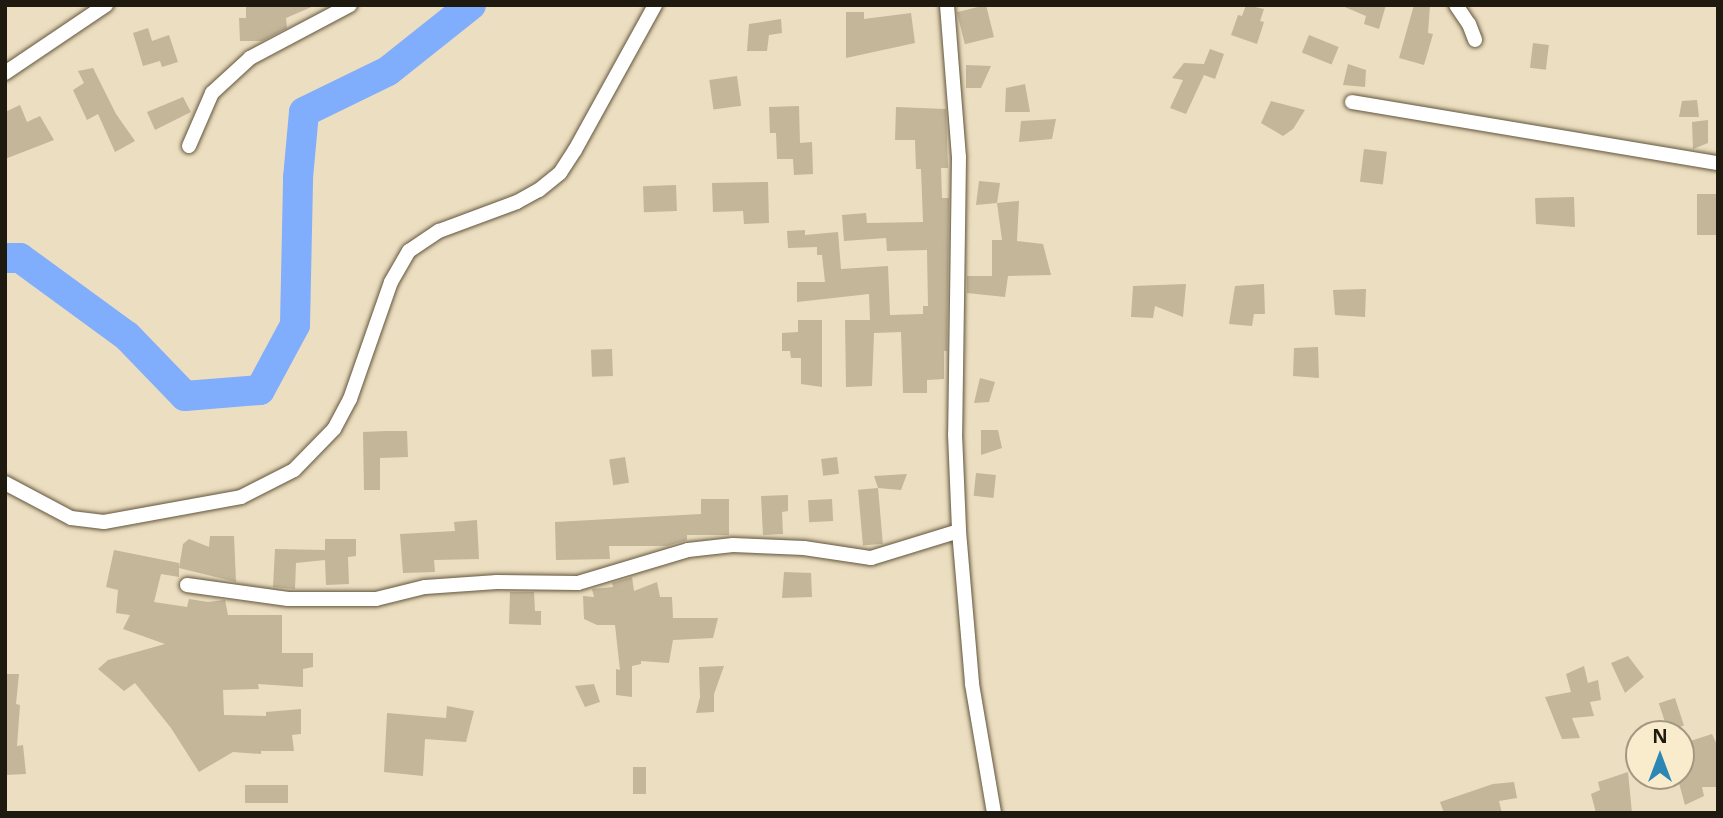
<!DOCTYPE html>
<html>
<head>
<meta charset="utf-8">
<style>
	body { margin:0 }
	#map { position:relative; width:1723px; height:818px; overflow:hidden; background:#ecdec0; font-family:"Open Sans",sans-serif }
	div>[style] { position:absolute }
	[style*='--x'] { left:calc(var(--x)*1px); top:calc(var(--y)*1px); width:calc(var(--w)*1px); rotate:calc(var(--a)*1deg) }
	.river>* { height:30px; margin:-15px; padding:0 15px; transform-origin:15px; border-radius:15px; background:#80adfc }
	.building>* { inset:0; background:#c3b699; transform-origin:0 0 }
	.roads { filter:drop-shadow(0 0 2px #61553c) drop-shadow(0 0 2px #61553c) }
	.minor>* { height:14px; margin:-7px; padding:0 7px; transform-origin:7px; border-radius:7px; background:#fff }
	span { translate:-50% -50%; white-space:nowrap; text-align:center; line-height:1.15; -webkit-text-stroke:5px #f9eccd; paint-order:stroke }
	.frame { position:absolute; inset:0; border:7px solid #1f1a0f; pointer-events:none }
	.north { position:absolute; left:1625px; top:720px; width:70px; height:70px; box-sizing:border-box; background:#f9eccd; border:2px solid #a29881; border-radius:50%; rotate:0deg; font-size:19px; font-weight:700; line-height:28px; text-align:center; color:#1f1a0f }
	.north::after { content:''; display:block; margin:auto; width:24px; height:32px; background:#2d87b5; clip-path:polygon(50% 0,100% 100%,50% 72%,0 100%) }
</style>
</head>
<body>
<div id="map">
	<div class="river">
		<div style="--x:5;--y:258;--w:15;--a:0"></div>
		<div style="--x:20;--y:258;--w:132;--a:36.1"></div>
		<div style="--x:127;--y:336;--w:83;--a:46"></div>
		<div style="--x:185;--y:396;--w:75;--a:-4.6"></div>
		<div style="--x:260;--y:390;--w:74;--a:-61.7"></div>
		<div style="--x:295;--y:325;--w:147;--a:-88.8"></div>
		<div style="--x:298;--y:178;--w:66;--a:-84.8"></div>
		<div style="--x:304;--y:112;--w:93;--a:-26"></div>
		<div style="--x:388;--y:71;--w:106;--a:-38.5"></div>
	</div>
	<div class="building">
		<div style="clip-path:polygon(246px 5px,316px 5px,286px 18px,287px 28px,262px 41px,240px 41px,239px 18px,246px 18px)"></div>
		<div style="left:986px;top:5px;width:33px;height:30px;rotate:76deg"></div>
		<div style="clip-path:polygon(1246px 5px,1264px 9px,1260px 21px,1264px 22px,1257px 44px,1231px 35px,1238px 15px,1242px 16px)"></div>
		<div style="clip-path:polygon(1340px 5px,1386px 5px,1379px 29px,1364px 24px,1366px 16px)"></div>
		<div style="clip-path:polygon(1414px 5px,1430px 5px,1428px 33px,1433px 34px,1424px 65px,1399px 58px)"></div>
		<div style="clip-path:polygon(846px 12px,864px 12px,864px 19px,911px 13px,915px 43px,846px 58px)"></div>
		<div style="clip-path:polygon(781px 19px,782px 33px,769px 35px,767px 51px,747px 51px,749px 24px)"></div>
		<div style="clip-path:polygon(148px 28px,152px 41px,169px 35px,178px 62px,162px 67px,160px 61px,143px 66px,133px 33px)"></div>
		<div style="left:1309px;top:35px;width:32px;height:19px;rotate:22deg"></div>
		<div style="left:1533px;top:43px;width:16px;height:25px;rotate:7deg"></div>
		<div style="clip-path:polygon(1210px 49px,1224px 54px,1215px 79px,1204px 75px,1186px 114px,1170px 108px,1183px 80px,1172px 78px,1184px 63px,1204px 64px)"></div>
		<div style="clip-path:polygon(1348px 64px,1366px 70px,1365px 87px,1343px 85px)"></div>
		<div style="clip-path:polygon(966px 65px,991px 66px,981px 88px,966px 88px)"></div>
		<div style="clip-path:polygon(93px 68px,116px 114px,135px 141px,115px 152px,98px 114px,87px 120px,73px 90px,84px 83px,78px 71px)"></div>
		<div style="left:737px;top:76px;width:30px;height:28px;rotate:82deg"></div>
		<div style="clip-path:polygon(1025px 84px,1030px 112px,1005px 112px,1006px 88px)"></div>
		<div style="clip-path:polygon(183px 97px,191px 112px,155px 130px,147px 112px)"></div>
		<div style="clip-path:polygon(1697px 100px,1699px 117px,1679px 117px,1682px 101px)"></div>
		<div style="clip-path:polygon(1271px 101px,1305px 110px,1293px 129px,1283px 136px,1261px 123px)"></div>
		<div style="clip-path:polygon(20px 105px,27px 122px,40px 116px,54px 140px,5px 159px,5px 112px)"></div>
		<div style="clip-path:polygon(799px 106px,800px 143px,812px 142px,813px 174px,794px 175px,793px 159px,777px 159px,776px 133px,770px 133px,769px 107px)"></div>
		<div style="clip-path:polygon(896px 107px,946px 109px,948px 168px,941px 168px,942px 198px,949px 198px,947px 351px,944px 351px,944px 379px,927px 380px,927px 393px,903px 393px,901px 332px,874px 333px,872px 386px,846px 387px,845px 320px,870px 320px,869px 294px,797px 302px,797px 282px,825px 282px,822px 255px,817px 255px,817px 247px,788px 248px,787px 231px,805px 230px,805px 235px,838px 232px,841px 269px,888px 266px,890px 315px,923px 314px,923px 306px,928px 306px,927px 250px,887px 251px,886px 238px,844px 241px,842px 215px,866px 213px,867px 223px,923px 222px,921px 169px,916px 169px,915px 140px,895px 140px)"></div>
		<div style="clip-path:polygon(1056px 119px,1052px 139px,1019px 142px,1021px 121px)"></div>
		<div style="clip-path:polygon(1708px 120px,1708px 143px,1693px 149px,1692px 122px)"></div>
		<div style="left:1364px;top:149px;width:23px;height:33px;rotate:7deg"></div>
		<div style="clip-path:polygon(979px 181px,1000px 183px,997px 203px,976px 205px)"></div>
		<div style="clip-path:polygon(768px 182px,769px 223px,744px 224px,743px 211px,713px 212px,712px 183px)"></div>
		<div style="left:676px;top:185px;width:26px;height:33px;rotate:88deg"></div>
		<div style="left:1718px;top:194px;width:41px;height:21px;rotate:90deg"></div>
		<div style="clip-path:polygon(1574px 197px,1575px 227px,1536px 224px,1535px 198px)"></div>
		<div style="clip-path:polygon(1019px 201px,1017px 241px,1043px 244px,1051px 275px,1008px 276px,1005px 297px,967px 293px,967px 276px,992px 276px,992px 240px,1002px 240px,997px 203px)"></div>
		<div style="clip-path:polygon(1186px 284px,1183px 317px,1155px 306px,1153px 318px,1131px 317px,1133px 286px)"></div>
		<div style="clip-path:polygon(1264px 284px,1265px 314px,1254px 314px,1252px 326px,1229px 324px,1235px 286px)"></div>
		<div style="clip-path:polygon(1366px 289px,1365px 317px,1335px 315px,1333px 290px)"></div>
		<div style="clip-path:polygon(798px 320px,822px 320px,822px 387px,801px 384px,801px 358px,791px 358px,790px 351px,782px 351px,782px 333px,798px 332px)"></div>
		<div style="clip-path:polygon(1318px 347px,1319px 378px,1293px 376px,1294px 348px)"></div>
		<div style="left:612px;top:349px;width:27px;height:21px;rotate:88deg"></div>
		<div style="clip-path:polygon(980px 378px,995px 382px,989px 402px,974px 403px)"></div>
		<div style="clip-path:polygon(981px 430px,998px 430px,1002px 448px,981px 455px)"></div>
		<div style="clip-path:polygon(386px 431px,407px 431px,408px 457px,380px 458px,380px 490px,364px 490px,363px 432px)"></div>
		<div style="left:625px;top:457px;width:26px;height:16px;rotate:81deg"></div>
		<div style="left:837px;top:457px;width:17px;height:16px;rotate:83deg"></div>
		<div style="left:976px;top:473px;width:20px;height:23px;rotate:6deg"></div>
		<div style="clip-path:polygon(907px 474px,901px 490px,878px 488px,874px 476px)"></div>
		<div style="left:878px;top:488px;width:56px;height:20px;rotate:85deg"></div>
		<div style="clip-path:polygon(788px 495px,788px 511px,782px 512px,783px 534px,763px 535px,761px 496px)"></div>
		<div style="clip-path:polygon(701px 499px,729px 499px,729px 535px,687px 535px,687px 540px,667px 546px,609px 546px,610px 559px,556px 560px,555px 522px,701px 514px)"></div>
		<div style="left:832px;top:499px;width:22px;height:24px;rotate:87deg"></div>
		<div style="clip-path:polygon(477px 520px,479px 559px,434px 560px,435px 572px,403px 573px,400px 534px,455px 531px,454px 522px)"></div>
		<div style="clip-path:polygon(210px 536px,234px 536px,236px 582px,179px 568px,183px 544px,189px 539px,209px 547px)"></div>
		<div style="clip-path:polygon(325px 539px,356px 539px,356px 556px,348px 557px,349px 584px,326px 585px,325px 560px,296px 563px,295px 589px,273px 587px,275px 549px,325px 550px)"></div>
		<div style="clip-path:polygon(114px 550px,179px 563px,179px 577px,161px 574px,154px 602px,187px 607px,189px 599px,208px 602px,225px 600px,228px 615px,282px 615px,282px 653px,313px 653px,313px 667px,303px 669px,303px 687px,258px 684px,259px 689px,223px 690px,224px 715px,266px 716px,266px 712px,301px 709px,301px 734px,292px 735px,294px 751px,261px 751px,261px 754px,233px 752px,199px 772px,171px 728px,135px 683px,124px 691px,98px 669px,108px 660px,165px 644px,123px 629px,130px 615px,116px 613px,118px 590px,106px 587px)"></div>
		<div style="clip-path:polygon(784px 572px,811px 573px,812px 597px,782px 598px)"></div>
		<div style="clip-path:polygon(632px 577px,634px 591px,657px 582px,660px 597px,672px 597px,673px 618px,718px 618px,713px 638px,673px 640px,669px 663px,641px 661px,641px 664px,632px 666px,632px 697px,616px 695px,616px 669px,620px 670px,615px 625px,597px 625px,584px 619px,583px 596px,594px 597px,592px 589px,613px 587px,612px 583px)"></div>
		<div style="clip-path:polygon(510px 592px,534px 592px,535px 611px,541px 611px,541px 625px,509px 624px)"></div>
		<div style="clip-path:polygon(1628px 656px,1644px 677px,1625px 693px,1611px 663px)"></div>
		<div style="clip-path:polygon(724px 666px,714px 694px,714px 712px,696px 713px,700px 697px,699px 667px)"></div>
		<div style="clip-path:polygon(1584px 666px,1588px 683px,1598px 680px,1601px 700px,1590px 702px,1594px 716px,1572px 718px,1580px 738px,1562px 739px,1545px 697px,1571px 692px,1566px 674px)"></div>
		<div style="clip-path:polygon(5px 674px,19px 674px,16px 704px,20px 705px,17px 746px,23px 745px,26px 774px,5px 775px)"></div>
		<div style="clip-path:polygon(594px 684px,600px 702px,585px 707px,575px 686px)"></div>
		<div style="left:1675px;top:698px;width:29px;height:17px;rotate:72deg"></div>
		<div style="clip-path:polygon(447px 706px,474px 711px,466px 742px,425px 739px,423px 776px,384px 772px,387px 713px,446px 718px)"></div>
		<div style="clip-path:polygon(1712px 734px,1718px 747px,1718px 787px,1702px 787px,1704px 796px,1685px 805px,1677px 776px,1681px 776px,1681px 744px)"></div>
		<div style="left:633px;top:767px;width:13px;height:27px"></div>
		<div style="clip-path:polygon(1628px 772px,1632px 813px,1596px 813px,1591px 794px,1600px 790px,1598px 782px)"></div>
		<div style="clip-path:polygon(1514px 782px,1517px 798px,1499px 801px,1502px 813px,1444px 813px,1440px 802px,1493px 784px)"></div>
		<div style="left:245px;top:785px;width:43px;height:18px"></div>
	</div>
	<div class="roads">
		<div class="minor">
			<div style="--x:947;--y:5;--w:152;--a:85.5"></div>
			<div style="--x:959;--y:157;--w:277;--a:90.8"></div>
			<div style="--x:955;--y:434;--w:97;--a:87.6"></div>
			<div style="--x:959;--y:531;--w:154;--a:85.1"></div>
			<div style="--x:972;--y:684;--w:131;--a:80.3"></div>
			<div style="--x:1456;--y:5;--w:23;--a:56"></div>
			<div style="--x:1469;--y:24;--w:17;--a:69"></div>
			<div style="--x:5;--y:73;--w:122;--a:-34"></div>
			<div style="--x:1352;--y:102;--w:371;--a:9.5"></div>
			<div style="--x:189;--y:146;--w:58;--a:-66.5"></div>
			<div style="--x:212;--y:93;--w:52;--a:-42.6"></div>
			<div style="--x:250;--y:58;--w:113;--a:-27.9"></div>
			<div style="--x:5;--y:483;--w:75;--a:27.9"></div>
			<div style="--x:71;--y:518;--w:33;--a:7"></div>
			<div style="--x:104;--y:522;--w:139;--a:-10.3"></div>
			<div style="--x:241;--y:497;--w:59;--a:-27"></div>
			<div style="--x:294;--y:470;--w:57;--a:-45.7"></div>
			<div style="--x:334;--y:429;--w:34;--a:-62"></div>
			<div style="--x:350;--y:399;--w:124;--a:-70.7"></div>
			<div style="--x:391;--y:282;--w:36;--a:-60"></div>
			<div style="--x:409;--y:251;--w:36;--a:-34"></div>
			<div style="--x:439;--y:231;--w:83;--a:-20.4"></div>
			<div style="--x:517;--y:202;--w:25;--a:-29"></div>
			<div style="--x:539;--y:190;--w:27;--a:-39"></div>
			<div style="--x:560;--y:173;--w:27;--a:-57"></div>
			<div style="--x:575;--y:150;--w:166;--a:-61.1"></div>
			<div style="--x:187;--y:585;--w:102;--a:7.9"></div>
			<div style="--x:288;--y:599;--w:88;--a:0"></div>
			<div style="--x:376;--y:599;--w:50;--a:-13.8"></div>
			<div style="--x:425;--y:587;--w:72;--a:-4"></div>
			<div style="--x:497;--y:582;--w:81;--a:0.7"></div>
			<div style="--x:578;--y:583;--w:115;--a:-16.7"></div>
			<div style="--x:688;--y:550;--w:45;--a:-6.3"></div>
			<div style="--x:733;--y:545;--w:71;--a:2.4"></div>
			<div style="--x:804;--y:548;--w:68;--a:8.5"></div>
			<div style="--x:871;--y:558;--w:92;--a:-17.1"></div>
		</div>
	</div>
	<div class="frame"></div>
	<div class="north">N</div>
</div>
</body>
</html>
